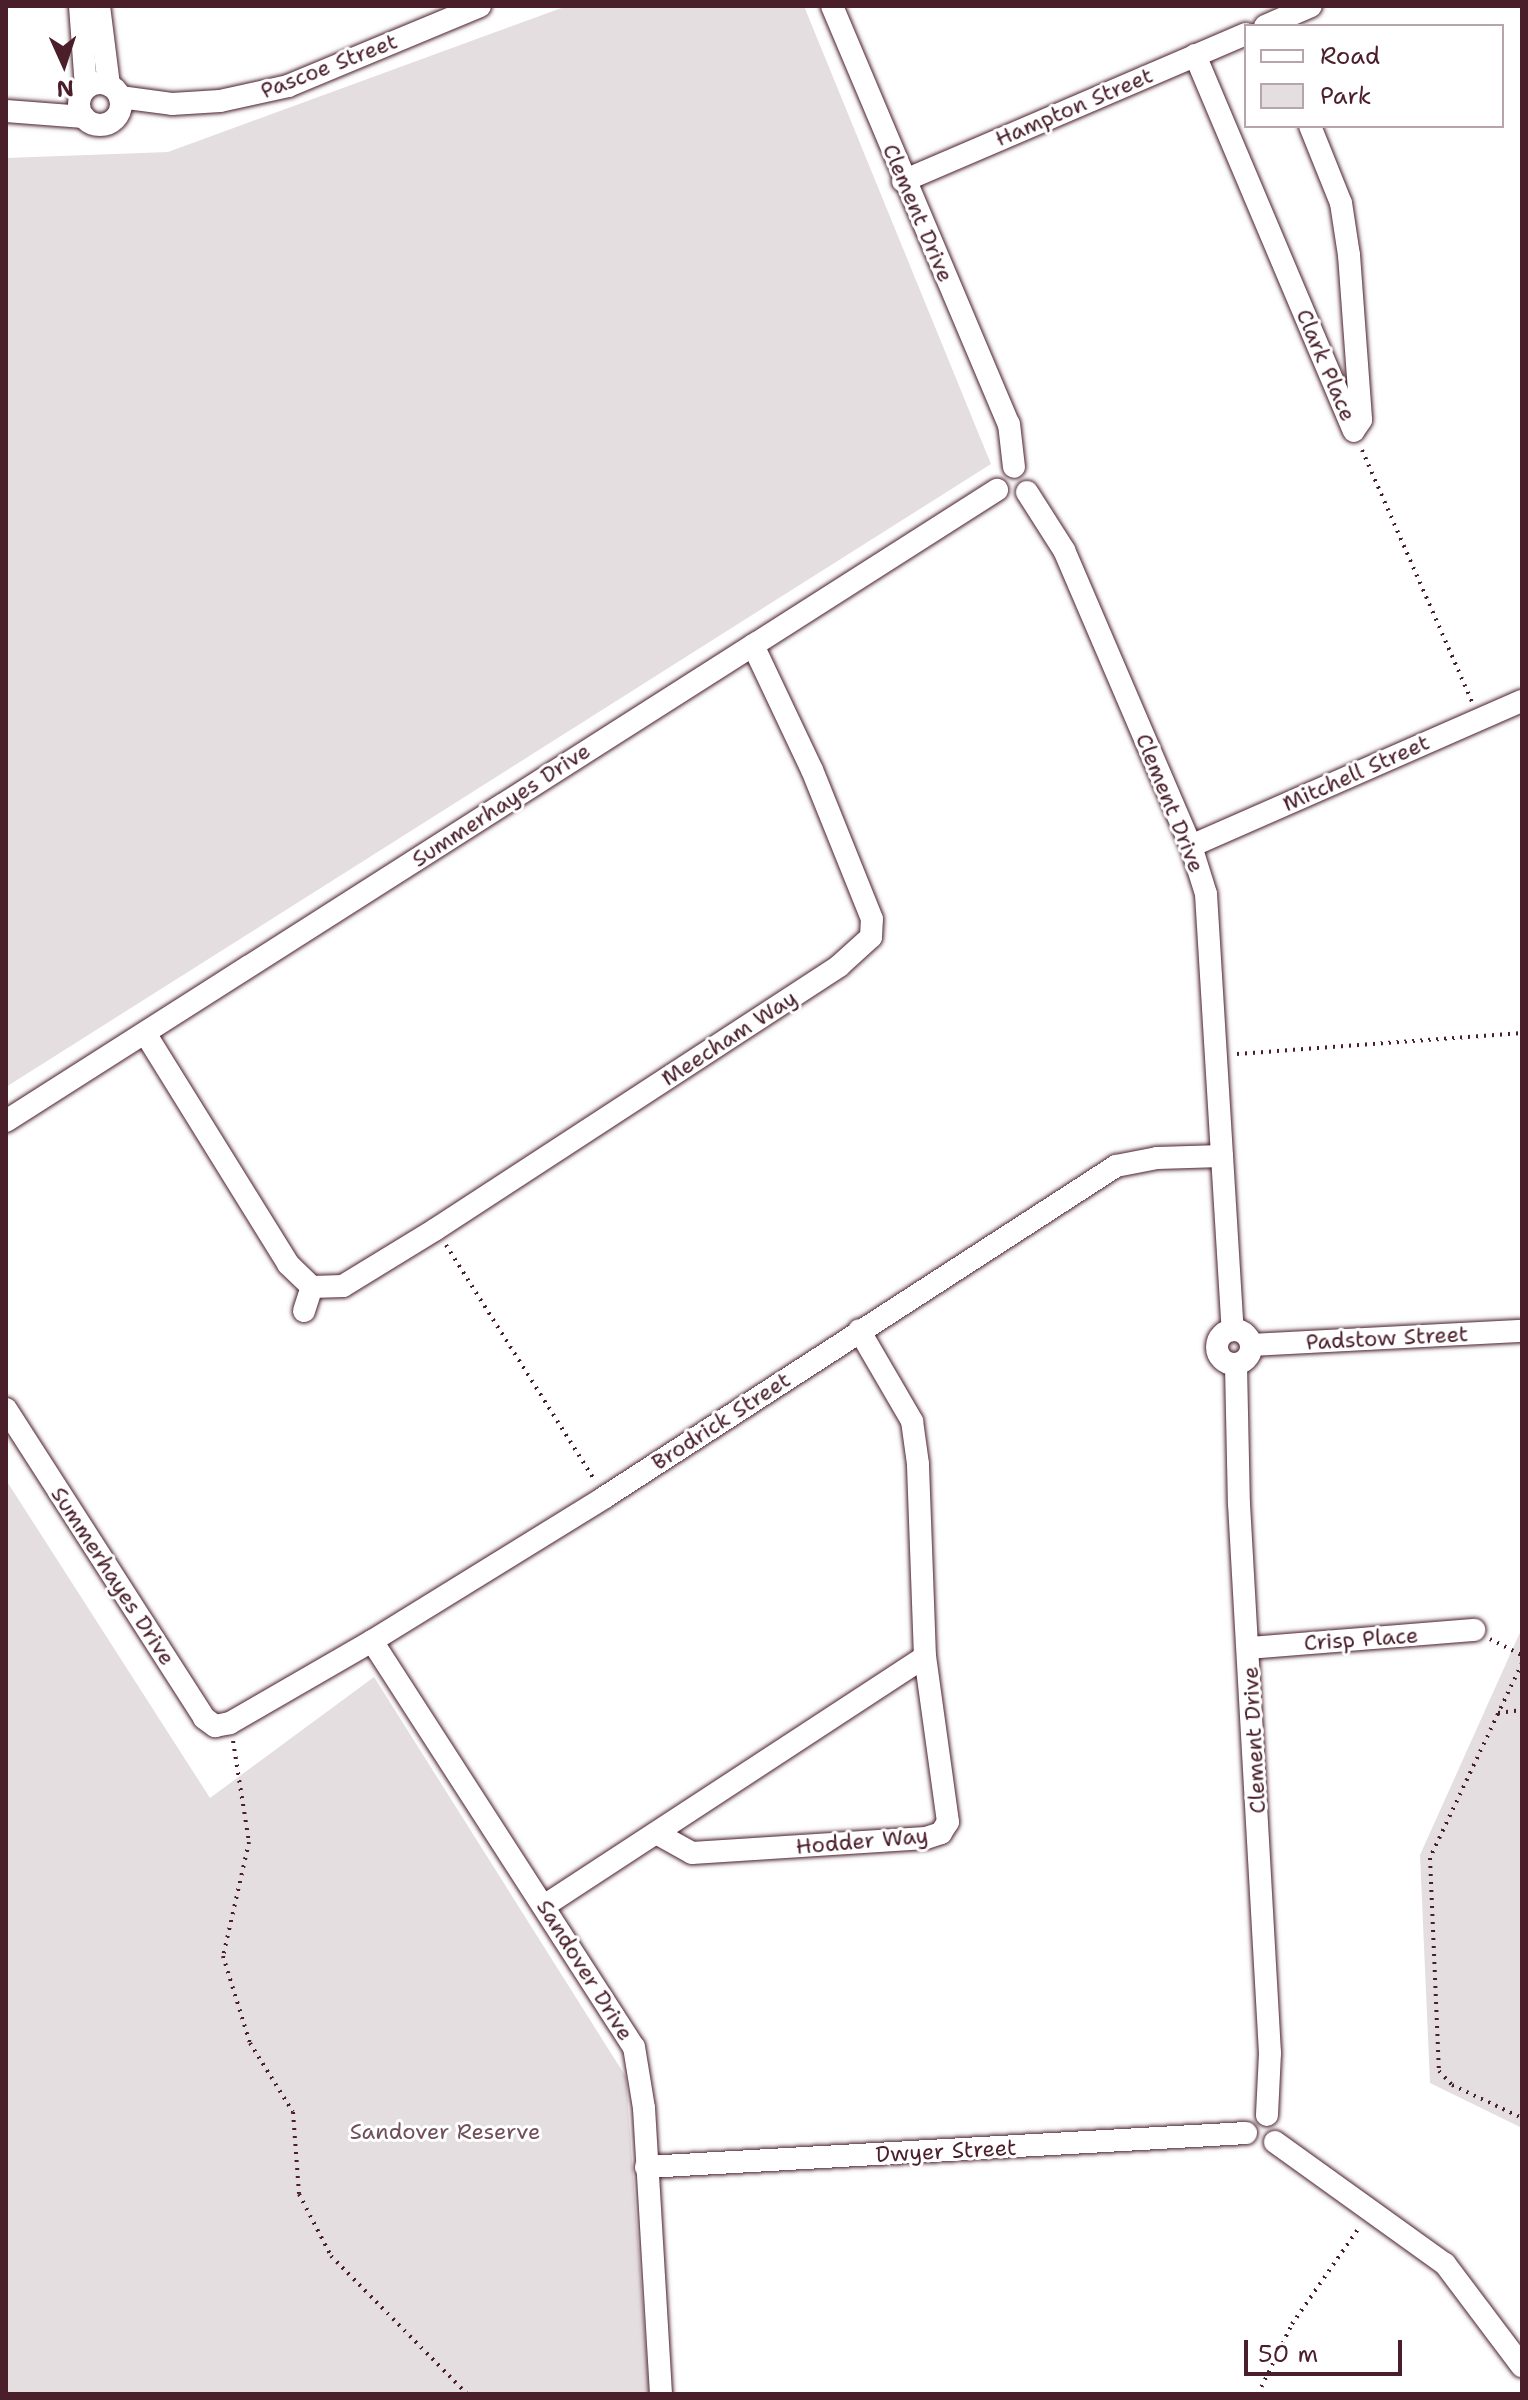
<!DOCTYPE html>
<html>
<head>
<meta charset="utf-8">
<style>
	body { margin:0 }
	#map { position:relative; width:1528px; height:2400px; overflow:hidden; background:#fff; font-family:"Shantell Sans",sans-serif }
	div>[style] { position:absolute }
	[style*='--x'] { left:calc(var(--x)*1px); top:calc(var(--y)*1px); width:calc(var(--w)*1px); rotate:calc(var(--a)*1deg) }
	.green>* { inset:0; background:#e5dee0 }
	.path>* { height:4px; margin-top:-2px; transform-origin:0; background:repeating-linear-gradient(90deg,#4a1f2b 0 2px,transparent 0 8px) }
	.roads { filter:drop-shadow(0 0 2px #4a1f2b) drop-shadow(0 0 2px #4a1f2b) }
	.minor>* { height:22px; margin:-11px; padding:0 11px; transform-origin:11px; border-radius:11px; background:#fff }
	.minor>.ring { margin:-11px; padding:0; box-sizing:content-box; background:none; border:22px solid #fff; border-radius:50% }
	span { translate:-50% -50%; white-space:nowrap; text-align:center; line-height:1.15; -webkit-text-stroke:6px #fff; paint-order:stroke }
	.street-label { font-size:22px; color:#4a1f2b }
	.park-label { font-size:22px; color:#714f58 }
	.frame { position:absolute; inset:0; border:8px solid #4a1f2b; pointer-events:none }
	.legend { position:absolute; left:1244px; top:24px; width:260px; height:104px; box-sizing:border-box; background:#fff; border:2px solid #b7a5aa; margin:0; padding:10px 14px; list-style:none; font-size:24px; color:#4a1f2b }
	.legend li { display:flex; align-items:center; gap:16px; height:40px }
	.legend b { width:40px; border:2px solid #b7a5aa }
	.north { position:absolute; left:24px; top:24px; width:80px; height:80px; -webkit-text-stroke:6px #fff; paint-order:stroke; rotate:177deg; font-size:22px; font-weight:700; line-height:32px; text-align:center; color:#4a1f2b }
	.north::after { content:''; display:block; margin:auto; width:28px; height:36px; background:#4a1f2b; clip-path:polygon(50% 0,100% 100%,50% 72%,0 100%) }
	.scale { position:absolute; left:1244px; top:2340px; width:158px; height:36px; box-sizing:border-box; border:4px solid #4a1f2b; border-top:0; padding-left:10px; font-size:24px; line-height:28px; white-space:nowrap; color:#4a1f2b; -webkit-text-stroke:6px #fff; paint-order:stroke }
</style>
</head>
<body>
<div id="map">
	<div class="green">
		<div style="clip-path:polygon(567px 6px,804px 6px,991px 464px,6px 1087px,6px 158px,168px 152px)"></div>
		<div style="clip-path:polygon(6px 1480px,210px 1798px,374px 1677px,626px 2077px,649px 2394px,6px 2394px)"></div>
		<div style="clip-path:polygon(1522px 1628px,1522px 2128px,1430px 2083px,1420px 1855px)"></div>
	</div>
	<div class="path">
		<div style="--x:1362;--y:450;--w:275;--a:66.4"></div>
		<div style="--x:1237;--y:1054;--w:286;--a:-4.2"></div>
		<div style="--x:446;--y:1245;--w:279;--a:57.7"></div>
		<div style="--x:1490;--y:1639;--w:36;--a:27"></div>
		<div style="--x:1522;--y:1663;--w:216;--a:115.3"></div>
		<div style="--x:1430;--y:1858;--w:213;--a:87.6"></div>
		<div style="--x:1439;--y:2071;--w:19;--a:47"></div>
		<div style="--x:1452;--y:2085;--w:77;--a:25.2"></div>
		<div style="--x:1498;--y:1713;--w:24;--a:-7"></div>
		<div style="--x:233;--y:1741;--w:102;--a:81"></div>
		<div style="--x:249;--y:1842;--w:117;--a:102.8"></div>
		<div style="--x:223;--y:1956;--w:91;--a:72.8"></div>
		<div style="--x:250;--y:2043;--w:81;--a:58.1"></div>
		<div style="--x:293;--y:2112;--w:82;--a:85.8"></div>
		<div style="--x:299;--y:2194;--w:70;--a:62.7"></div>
		<div style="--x:331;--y:2256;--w:194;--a:45.4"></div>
		<div style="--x:1258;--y:2394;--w:78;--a:-64.1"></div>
		<div style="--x:1292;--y:2324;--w:119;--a:-55.2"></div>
	</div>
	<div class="roads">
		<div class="minor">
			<div style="--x:80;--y:6;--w:82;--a:85.8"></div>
			<div style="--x:99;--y:6;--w:80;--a:82.8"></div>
			<div style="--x:832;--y:6;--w:454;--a:67.1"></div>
			<div style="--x:1009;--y:424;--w:43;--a:83.4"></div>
			<div style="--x:1265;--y:26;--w:50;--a:-23.5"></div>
			<div style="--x:1195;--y:55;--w:408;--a:67.1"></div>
			<div class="ring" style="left:79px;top:83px;width:20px;height:20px"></div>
			<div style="--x:120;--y:97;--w:52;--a:7.7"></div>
			<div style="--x:172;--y:104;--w:48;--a:-3.6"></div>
			<div style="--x:220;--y:101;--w:70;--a:-12.4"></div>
			<div style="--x:288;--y:86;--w:208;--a:-22.6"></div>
			<div style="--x:6;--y:111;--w:78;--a:4.4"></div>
			<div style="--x:1310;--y:126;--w:83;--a:68.1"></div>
			<div style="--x:1341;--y:203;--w:53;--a:81.3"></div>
			<div style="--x:1349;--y:255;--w:165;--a:85.8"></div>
			<div style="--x:1361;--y:420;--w:12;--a:125"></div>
			<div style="--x:903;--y:181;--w:373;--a:-23.2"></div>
			<div style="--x:1027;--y:492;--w:69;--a:57.5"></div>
			<div style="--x:1064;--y:550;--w:322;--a:66.8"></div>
			<div style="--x:1191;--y:846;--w:50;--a:72.6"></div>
			<div style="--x:1206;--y:894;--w:437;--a:86.5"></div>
			<div style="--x:1191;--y:846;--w:361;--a:-23.7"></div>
			<div style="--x:145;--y:1033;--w:272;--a:58.2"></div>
			<div style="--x:288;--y:1264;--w:33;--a:44"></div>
			<div style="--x:312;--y:1287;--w:31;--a:-2"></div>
			<div style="--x:343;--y:1286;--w:109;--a:-31.5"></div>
			<div style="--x:436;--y:1229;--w:481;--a:-33.1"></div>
			<div style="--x:839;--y:966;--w:43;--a:-42.2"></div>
			<div style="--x:871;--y:937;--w:18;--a:-87"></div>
			<div style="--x:872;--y:919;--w:161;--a:-111.9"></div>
			<div style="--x:812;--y:770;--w:138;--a:-115.3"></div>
			<div style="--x:6;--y:1121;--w:1175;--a:-32.49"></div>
			<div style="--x:304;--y:1311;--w:25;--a:-72"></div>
			<div class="ring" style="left:1217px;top:1330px;width:12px;height:12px"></div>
			<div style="--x:1252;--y:1345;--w:270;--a:-3"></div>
			<div style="--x:1236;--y:1365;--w:139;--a:88.8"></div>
			<div style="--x:1239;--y:1504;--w:550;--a:86.77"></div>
			<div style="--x:1270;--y:2053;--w:62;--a:92.8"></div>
			<div style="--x:6;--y:1409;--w:367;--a:57.3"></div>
			<div style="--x:204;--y:1718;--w:14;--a:36"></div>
			<div style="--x:215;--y:1726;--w:15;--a:-11"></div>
			<div style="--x:230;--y:1723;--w:164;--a:-30"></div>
			<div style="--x:372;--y:1641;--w:274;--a:-31.7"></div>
			<div style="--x:605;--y:1497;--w:609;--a:-32.93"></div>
			<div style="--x:1116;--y:1166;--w:42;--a:-11"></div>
			<div style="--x:1157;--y:1158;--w:65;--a:-1.8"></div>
			<div style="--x:372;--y:1641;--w:483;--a:57.2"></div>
			<div style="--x:634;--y:2047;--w:62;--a:80.7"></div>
			<div style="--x:644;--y:2108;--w:287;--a:86.6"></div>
			<div style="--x:1249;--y:1648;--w:226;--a:-4.6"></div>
			<div style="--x:656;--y:1833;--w:41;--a:29.1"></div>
			<div style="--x:692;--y:1853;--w:234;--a:-3.7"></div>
			<div style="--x:926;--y:1838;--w:16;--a:-18"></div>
			<div style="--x:941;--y:1833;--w:13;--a:-58"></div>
			<div style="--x:948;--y:1822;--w:167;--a:-97.9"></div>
			<div style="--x:925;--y:1657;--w:193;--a:-92.1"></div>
			<div style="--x:918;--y:1464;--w:43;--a:-97.9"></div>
			<div style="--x:912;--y:1421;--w:105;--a:-120.2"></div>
			<div style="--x:544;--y:1906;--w:455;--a:-33.2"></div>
			<div style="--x:1275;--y:2142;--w:209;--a:35.7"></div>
			<div style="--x:1445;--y:2264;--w:128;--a:53"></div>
			<div style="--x:646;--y:2167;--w:601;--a:-3.24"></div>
		</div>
	</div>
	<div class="street-label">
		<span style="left:329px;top:66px;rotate:-21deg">Pascoe Street</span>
		<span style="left:1074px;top:107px;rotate:-23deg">Hampton Street</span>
		<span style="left:918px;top:213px;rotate:67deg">Clement Drive</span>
		<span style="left:1326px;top:365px;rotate:67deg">Clark Place</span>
		<span style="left:1356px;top:773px;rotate:-24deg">Mitchell Street</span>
		<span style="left:1170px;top:803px;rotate:68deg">Clement Drive</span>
		<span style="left:501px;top:805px;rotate:-33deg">Summerhayes Drive</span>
		<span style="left:729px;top:1038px;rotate:-33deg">Meecham Way</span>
		<span style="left:1387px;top:1338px;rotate:-3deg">Padstow Street</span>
		<span style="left:721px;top:1421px;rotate:-33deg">Brodrick Street</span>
		<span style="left:113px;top:1576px;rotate:57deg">Summerhayes Drive</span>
		<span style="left:1361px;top:1639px;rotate:-4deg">Crisp Place</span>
		<span style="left:1254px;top:1740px;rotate:-93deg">Clement Drive</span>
		<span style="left:862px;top:1841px;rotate:-5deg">Hodder Way</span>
		<span style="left:585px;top:1970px;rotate:58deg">Sandover Drive</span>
		<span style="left:946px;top:2151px;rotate:-3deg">Dwyer Street</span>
	</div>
	<div class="park-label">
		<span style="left:445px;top:2132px">Sandover Reserve</span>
	</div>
	<div class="frame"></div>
	<ul class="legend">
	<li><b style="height:10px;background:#fff"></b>Road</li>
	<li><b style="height:22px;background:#e5dee0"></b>Park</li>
	</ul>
	<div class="north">N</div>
	<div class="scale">50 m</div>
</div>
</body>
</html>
